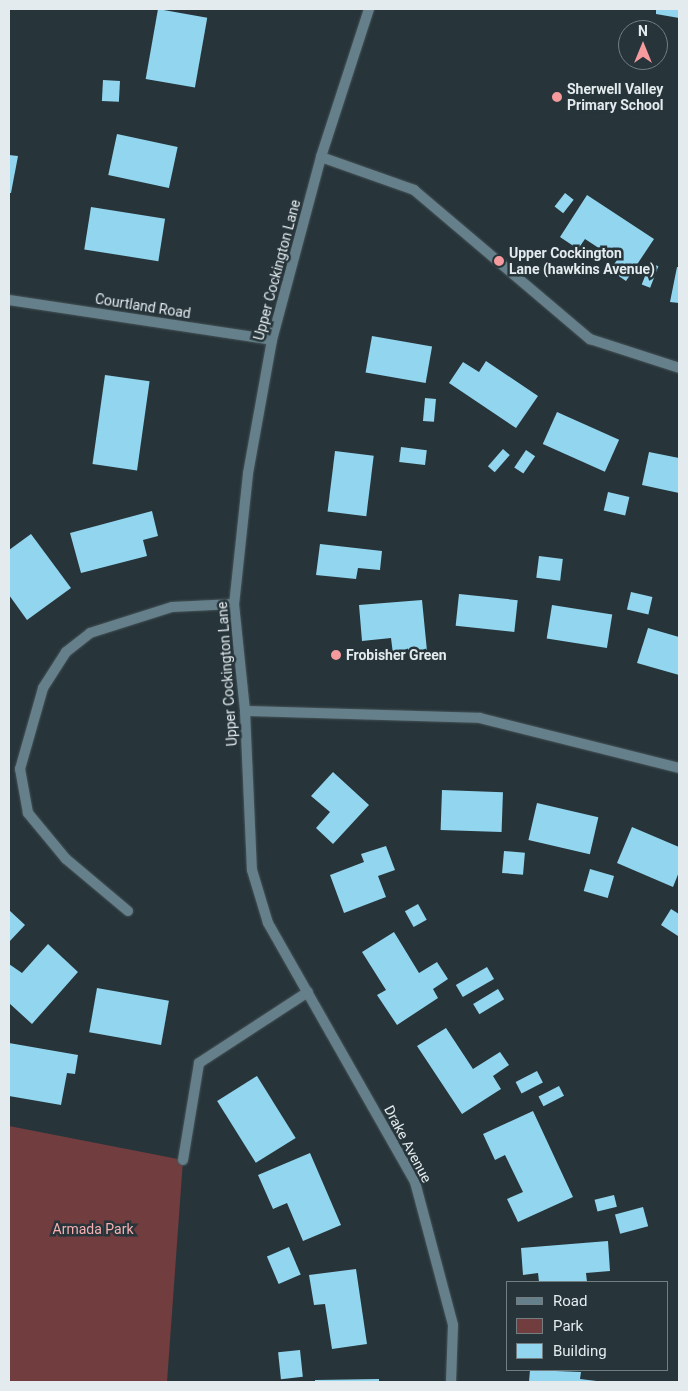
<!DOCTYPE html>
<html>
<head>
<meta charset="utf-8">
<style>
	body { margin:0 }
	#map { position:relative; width:688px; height:1391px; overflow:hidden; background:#27353a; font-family:Roboto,sans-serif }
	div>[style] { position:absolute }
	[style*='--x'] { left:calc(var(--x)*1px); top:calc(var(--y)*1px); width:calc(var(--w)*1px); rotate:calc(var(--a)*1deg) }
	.green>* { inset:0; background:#723d3f }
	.building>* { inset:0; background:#92d5ee; transform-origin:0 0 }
	.roads { filter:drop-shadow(0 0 1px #455257) drop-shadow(0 0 1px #455257) }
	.service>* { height:10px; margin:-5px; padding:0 5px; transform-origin:5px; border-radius:5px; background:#65808a }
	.minor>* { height:10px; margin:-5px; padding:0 5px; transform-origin:5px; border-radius:5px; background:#65808a }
	.tertiary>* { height:10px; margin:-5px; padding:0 5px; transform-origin:5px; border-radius:5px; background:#65808a }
	.dots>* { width:14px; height:14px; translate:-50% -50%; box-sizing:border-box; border:2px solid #27353a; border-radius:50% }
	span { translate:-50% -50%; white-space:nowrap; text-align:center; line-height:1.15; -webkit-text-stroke:5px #27353a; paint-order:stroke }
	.poi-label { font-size:14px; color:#e3ebef; font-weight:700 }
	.left { translate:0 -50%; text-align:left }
	.street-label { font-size:14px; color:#e3ebef }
	.park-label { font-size:14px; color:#f7afb0 }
	.frame { position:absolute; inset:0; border:10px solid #e3ebef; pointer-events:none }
	.legend { position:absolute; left:506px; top:1281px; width:162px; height:90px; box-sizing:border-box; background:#27353a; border:1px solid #727e82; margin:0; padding:6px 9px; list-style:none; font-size:15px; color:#e3ebef }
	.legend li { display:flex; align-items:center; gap:10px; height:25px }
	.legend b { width:25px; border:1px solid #727e82 }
	.north { position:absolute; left:618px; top:20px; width:50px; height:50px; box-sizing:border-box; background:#27353a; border:1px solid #727e82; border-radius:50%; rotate:0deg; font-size:14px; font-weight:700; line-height:20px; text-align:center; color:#e3ebef }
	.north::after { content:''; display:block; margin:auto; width:18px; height:22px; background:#f59b9d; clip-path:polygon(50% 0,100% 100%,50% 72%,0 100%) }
</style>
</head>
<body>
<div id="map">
	<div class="green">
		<div style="clip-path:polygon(9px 1126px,183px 1160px,167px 1382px,9px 1382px)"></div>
	</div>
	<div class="building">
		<div style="left:158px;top:9px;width:50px;height:71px;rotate:10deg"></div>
		<div style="clip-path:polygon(656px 9px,679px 9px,679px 18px,656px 14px)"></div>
		<div style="left:103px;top:80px;width:17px;height:21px;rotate:3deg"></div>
		<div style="left:117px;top:134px;width:62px;height:42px;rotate:12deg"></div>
		<div style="clip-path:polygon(9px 155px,18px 156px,11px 193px,9px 193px)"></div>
		<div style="left:565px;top:193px;width:11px;height:17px;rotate:38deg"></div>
		<div style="clip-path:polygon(587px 195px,654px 239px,626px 281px,610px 270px,617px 260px,585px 239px,578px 249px,560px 237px)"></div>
		<div style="left:91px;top:207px;width:75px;height:43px;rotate:9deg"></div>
		<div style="left:650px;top:263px;width:9px;height:23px;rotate:21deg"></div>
		<div style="clip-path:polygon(677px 267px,679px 267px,679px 303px,670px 302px)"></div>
		<div style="left:372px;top:336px;width:61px;height:37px;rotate:10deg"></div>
		<div style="clip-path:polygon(486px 361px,538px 396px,516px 428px,449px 383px,463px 362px,479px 372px)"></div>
		<div style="left:105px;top:375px;width:45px;height:90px;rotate:8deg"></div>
		<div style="left:425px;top:398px;width:11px;height:23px;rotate:5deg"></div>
		<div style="left:557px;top:412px;width:68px;height:35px;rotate:24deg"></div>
		<div style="left:401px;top:447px;width:26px;height:15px;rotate:7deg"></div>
		<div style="left:503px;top:449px;width:9px;height:23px;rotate:41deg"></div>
		<div style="left:526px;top:450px;width:11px;height:21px;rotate:34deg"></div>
		<div style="left:335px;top:451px;width:39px;height:61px;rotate:7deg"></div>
		<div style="clip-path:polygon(649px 452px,679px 458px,679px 493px,642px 485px)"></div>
		<div style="left:608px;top:492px;width:22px;height:19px;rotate:13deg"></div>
		<div style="clip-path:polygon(152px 511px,158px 536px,143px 540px,147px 556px,81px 573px,70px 533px)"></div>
		<div style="clip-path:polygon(31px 534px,71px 588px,27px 620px,9px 595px,9px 550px)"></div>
		<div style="clip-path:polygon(320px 544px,382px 551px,380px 570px,358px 568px,356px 579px,316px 575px)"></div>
		<div style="left:539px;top:556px;width:24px;height:22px;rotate:7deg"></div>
		<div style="left:631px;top:592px;width:22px;height:18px;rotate:13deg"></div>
		<div style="left:459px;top:594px;width:59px;height:32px;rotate:6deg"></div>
		<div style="clip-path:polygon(422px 600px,427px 651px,393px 654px,391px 638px,362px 641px,359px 605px)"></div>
		<div style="left:552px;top:605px;width:61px;height:34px;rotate:9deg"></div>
		<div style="clip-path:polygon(648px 628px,679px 637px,679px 675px,637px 663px)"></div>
		<div style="clip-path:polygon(333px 772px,369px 805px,333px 844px,316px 828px,330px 812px,311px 796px)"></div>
		<div style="left:442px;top:790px;width:61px;height:40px;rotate:2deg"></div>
		<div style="left:537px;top:803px;width:63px;height:38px;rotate:13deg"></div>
		<div style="clip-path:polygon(632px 827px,679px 847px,679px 872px,673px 887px,617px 863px)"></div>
		<div style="clip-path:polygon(386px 846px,395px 870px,378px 876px,386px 897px,344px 913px,330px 875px,364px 862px,361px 854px)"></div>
		<div style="left:504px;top:851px;width:21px;height:22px;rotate:5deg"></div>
		<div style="left:590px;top:869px;width:25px;height:23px;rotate:16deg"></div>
		<div style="left:418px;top:904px;width:18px;height:15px;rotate:61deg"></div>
		<div style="clip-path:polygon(671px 909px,679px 914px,678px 936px,661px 925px)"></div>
		<div style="clip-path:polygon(9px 910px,25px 925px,9px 942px)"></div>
		<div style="clip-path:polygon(394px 932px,419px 973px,437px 962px,448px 979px,433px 989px,438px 998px,397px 1025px,377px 995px,386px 990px,362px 952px)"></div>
		<div style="clip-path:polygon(48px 944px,78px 972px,32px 1024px,9px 1003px,9px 964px,22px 973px)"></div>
		<div style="left:487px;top:967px;width:14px;height:36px;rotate:60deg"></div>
		<div style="left:97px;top:988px;width:73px;height:45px;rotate:10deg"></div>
		<div style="left:498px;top:989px;width:12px;height:29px;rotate:59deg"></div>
		<div style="clip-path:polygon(446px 1028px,473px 1069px,500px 1052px,509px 1065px,493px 1076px,501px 1089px,462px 1114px,417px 1046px)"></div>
		<div style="clip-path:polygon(9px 1043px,78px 1055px,75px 1074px,67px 1073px,61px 1105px,9px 1096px)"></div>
		<div style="left:537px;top:1071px;width:13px;height:24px;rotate:63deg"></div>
		<div style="left:257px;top:1076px;width:73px;height:47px;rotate:58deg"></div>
		<div style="left:559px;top:1086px;width:11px;height:23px;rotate:63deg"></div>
		<div style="clip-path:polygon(533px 1111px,573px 1197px,518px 1222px,507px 1199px,523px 1192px,505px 1155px,495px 1160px,483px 1134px)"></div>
		<div style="clip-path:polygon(310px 1153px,341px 1225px,303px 1241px,287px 1203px,273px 1209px,258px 1175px)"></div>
		<div style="left:614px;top:1195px;width:12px;height:20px;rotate:76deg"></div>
		<div style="left:643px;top:1207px;width:20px;height:29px;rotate:75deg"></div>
		<div style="clip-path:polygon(608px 1241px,610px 1271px,586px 1273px,587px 1282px,539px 1282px,538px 1273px,523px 1275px,521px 1248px)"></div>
		<div style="left:289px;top:1247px;width:30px;height:24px;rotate:67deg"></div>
		<div style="clip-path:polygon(356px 1269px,367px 1344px,332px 1349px,325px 1304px,314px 1305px,309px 1275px)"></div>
		<div style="left:300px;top:1350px;width:27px;height:22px;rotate:84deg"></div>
		<div style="clip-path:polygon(530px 1370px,581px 1372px,580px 1379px,605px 1382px,529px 1382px)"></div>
		<div style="clip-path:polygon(379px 1379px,379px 1382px,315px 1382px,315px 1380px)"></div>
	</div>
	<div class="roads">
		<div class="service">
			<div style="--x:183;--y:1160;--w:98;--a:-80.6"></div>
			<div style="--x:199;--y:1063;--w:130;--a:-33.1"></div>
		</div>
		<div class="minor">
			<div style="--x:321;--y:157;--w:99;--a:19.5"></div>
			<div style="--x:414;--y:190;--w:231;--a:40.3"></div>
			<div style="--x:590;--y:339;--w:94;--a:18"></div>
			<div style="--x:9;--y:300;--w:266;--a:8.6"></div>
			<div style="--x:245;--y:711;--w:235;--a:1.7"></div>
			<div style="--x:480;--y:718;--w:205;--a:14.1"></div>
			<div style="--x:128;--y:911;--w:81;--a:-140"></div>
			<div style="--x:66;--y:859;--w:60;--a:-129.6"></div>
			<div style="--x:28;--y:813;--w:45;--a:-100.3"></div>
			<div style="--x:20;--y:769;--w:84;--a:-74.1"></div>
			<div style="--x:43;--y:688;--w:43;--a:-57.4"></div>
			<div style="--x:66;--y:652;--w:31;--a:-38"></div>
			<div style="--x:90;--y:633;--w:86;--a:-17.6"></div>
			<div style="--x:172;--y:607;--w:62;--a:-2.8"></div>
		</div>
		<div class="tertiary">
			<div style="--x:369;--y:9;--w:156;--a:108"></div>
			<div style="--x:321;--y:157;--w:189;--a:105"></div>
			<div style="--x:272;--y:340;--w:136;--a:100.2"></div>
			<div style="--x:248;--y:474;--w:131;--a:96.1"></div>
			<div style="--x:234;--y:604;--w:108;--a:84.1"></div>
			<div style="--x:245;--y:711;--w:159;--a:87.5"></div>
			<div style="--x:252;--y:870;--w:55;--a:73.2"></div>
			<div style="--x:268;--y:923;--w:298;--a:60.4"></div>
			<div style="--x:415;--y:1182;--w:148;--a:75.1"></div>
			<div style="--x:453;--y:1325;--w:57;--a:92"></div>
		</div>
	</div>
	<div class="dots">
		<div style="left:557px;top:97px;background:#f59b9d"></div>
		<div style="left:499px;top:261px;background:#f59b9d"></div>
		<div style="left:336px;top:655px;background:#f59b9d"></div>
	</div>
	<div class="poi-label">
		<span class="left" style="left:567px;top:97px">Sherwell Valley<br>Primary School</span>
		<span class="left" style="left:509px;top:261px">Upper Cockington<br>Lane (hawkins Avenue)</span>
		<span class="left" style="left:346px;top:655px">Frobisher Green</span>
	</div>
	<div class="street-label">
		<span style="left:277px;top:270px;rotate:-75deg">Upper Cockington Lane</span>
		<span style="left:143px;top:306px;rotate:9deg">Courtland Road</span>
		<span style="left:227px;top:674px;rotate:-94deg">Upper Cockington Lane</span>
		<span style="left:408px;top:1144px;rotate:62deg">Drake Avenue</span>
	</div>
	<div class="park-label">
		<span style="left:93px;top:1229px">Armada Park</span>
	</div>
	<div class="frame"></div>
	<ul class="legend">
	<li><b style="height:6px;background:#65808a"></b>Road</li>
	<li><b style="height:14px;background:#723d3f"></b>Park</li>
	<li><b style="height:14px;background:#92d5ee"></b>Building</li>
	</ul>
	<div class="north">N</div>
</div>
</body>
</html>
